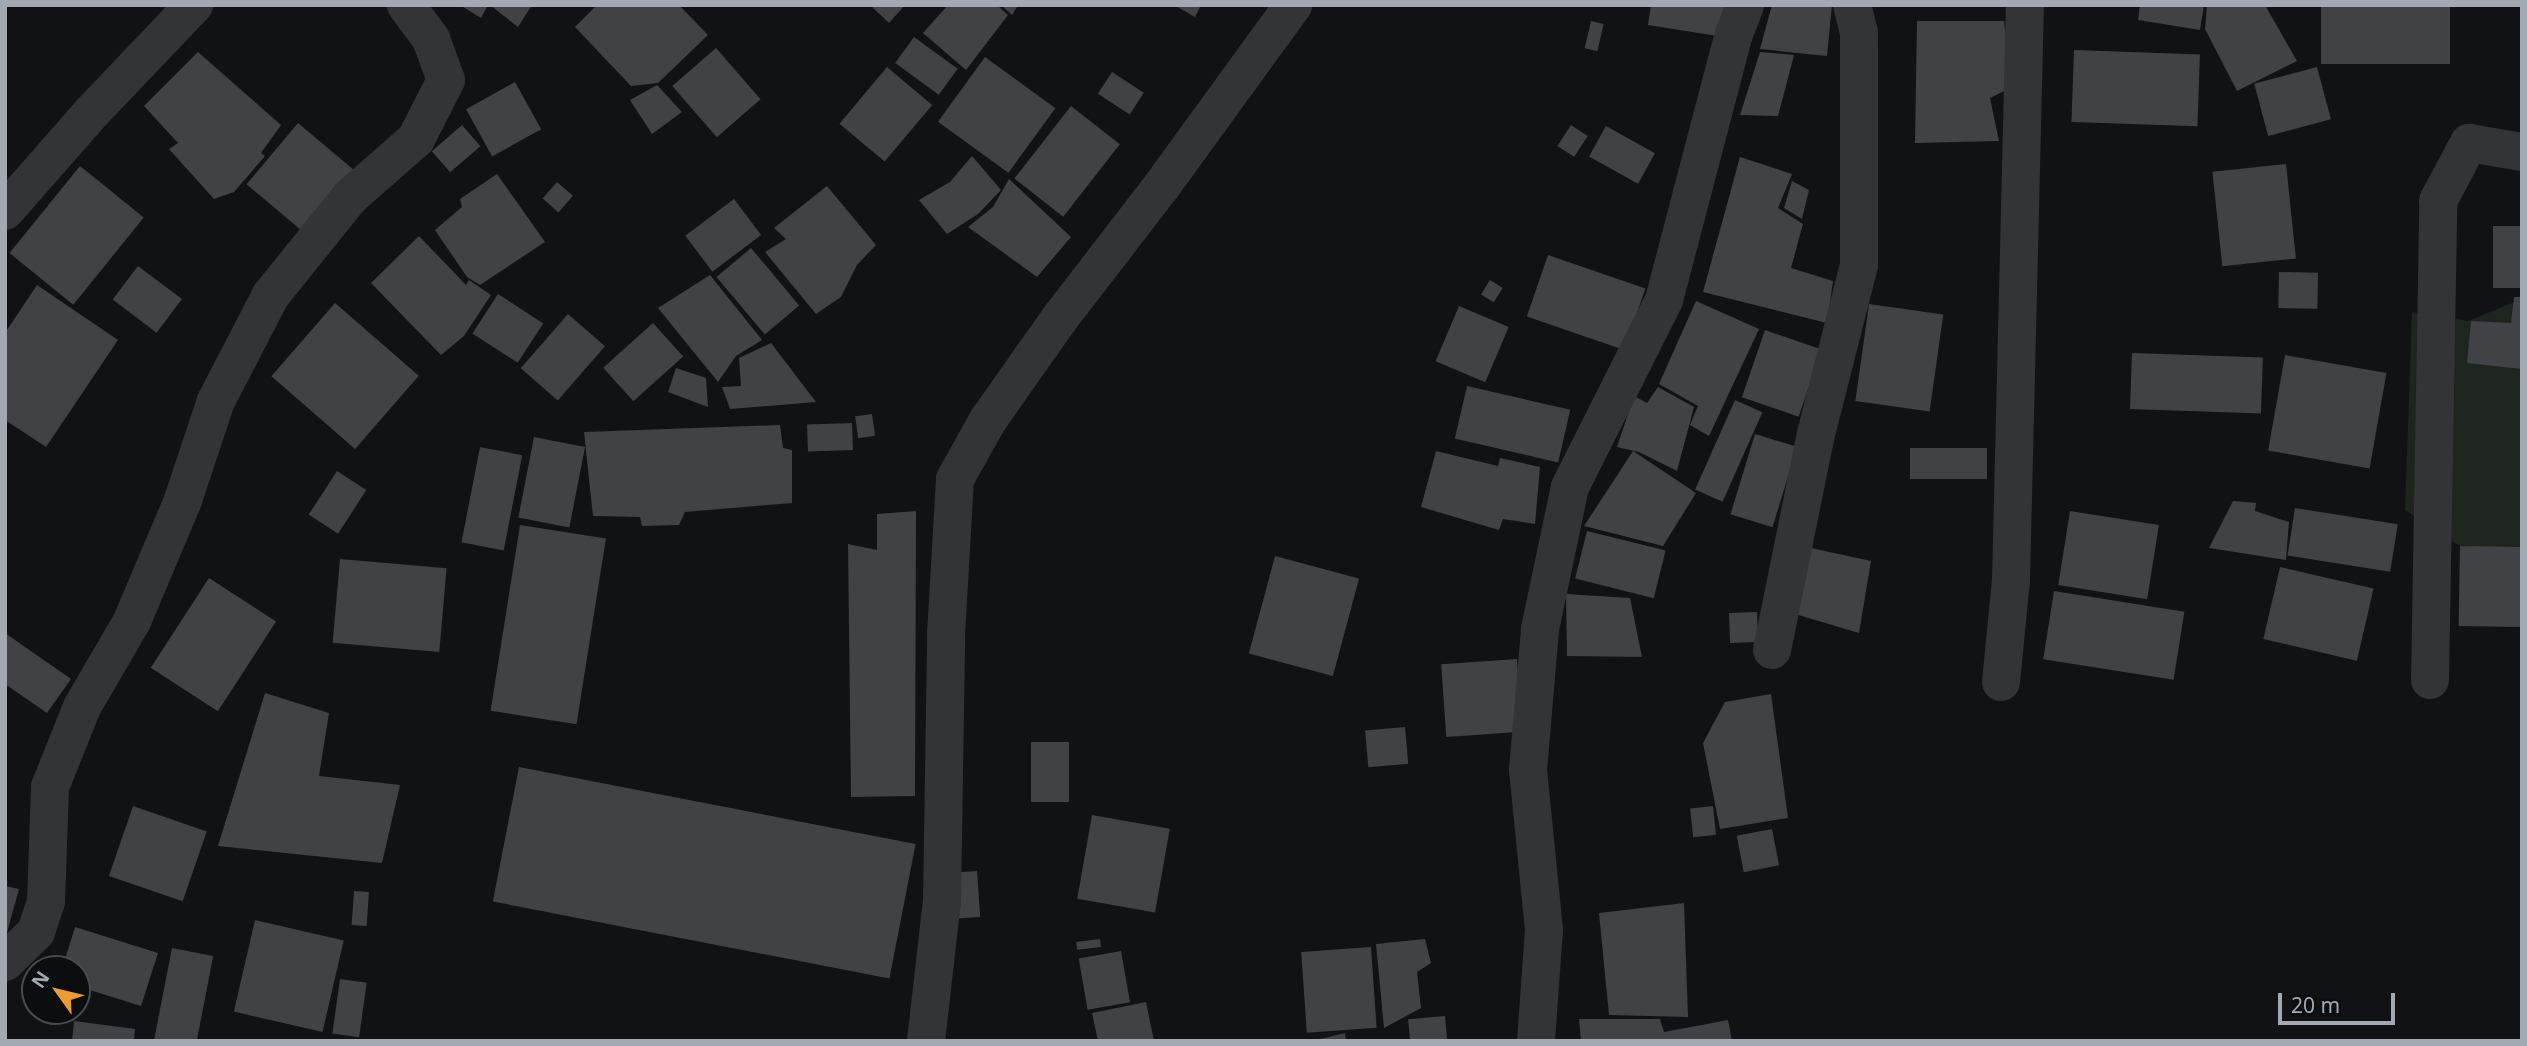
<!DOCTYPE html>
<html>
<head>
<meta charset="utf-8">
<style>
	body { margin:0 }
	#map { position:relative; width:2527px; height:1046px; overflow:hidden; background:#111213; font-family:"Noto Sans",sans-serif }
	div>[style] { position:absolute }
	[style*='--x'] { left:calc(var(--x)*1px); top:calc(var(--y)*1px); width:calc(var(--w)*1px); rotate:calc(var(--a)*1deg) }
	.green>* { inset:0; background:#1e251e }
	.building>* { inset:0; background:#404246; transform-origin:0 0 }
	.minor>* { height:38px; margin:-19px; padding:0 19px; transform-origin:19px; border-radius:19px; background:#333438 }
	span { translate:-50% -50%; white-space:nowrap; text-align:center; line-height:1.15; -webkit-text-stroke:5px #0c0d0e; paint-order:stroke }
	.frame { position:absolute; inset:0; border:7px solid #a3a9b3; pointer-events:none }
	.north { position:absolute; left:21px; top:955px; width:70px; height:70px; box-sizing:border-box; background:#0c0d0e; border:2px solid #484b50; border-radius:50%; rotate:304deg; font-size:19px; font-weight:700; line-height:28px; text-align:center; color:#a3a9b3 }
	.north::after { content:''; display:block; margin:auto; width:24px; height:32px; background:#e99d33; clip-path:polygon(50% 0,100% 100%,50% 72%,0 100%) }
	.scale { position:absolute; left:2278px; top:993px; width:117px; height:32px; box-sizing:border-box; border:4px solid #a3a9b3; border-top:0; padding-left:9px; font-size:21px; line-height:24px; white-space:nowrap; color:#a3a9b3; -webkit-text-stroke:5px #0c0d0e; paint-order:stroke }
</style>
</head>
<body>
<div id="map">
	<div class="green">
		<div style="clip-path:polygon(2522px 299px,2522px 587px,2405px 510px,2412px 312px,2468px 321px)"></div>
	</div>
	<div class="building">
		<div style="clip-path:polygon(460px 5px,488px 5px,481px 18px)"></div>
		<div style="clip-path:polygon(490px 5px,532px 5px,518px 27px)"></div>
		<div style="clip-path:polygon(597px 5px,679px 5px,708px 35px,658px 83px,631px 86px,575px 27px)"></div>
		<div style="clip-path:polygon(870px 5px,905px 5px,889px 23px)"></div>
		<div style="clip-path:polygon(948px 5px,997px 5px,1008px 15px,966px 70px,923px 33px)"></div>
		<div style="clip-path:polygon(1001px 5px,1018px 5px,1012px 15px)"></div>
		<div style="clip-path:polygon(1174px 5px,1201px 5px,1195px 17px)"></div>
		<div style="clip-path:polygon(1651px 5px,1729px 5px,1724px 37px,1648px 25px)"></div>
		<div style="clip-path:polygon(1772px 5px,1832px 5px,1827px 56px,1760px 49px)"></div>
		<div style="clip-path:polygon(2140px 5px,2204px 5px,2200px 30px,2138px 20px)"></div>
		<div style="clip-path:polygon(2207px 5px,2265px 5px,2297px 61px,2237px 91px,2205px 29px)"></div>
		<div style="left:2321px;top:5px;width:129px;height:59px"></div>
		<div style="left:1591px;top:21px;width:13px;height:28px;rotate:13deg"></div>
		<div style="clip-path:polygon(1917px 21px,2004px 21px,2012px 87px,1990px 98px,1999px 141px,1915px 143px)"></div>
		<div style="left:914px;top:37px;width:54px;height:32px;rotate:36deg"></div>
		<div style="left:716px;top:48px;width:68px;height:58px;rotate:49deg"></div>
		<div style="left:2074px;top:50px;width:126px;height:72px;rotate:2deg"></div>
		<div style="clip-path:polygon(198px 52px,281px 125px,261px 153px,265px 156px,234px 192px,214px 199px,169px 149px,178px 143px,144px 106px)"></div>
		<div style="clip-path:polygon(1760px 52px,1794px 55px,1778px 116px,1740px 115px)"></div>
		<div style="left:985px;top:57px;width:87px;height:80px;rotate:36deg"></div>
		<div style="left:887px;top:67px;width:59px;height:74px;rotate:40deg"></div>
		<div style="left:2317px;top:67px;width:54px;height:65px;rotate:75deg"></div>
		<div style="left:1112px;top:72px;width:38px;height:26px;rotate:33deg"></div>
		<div style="left:515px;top:82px;width:54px;height:56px;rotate:61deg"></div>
		<div style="clip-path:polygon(657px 85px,682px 112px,652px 134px,630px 100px)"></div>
		<div style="left:1071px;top:106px;width:62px;height:92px;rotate:38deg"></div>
		<div style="left:298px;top:123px;width:78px;height:80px;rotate:40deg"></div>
		<div style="left:462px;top:125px;width:28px;height:40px;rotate:49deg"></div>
		<div style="left:1571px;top:125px;width:20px;height:25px;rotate:33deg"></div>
		<div style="left:1606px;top:126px;width:56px;height:35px;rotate:29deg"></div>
		<div style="clip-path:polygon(972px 156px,1001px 190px,978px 214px,947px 234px,919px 200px,950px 182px)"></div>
		<div style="clip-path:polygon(1740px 157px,1792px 174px,1778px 208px,1803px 224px,1791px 268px,1833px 281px,1827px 323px,1703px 292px)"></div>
		<div style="left:2286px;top:164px;width:95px;height:74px;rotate:84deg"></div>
		<div style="left:80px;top:166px;width:82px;height:112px;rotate:39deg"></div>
		<div style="clip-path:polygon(497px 174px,545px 242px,480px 285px,467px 277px,435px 230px,462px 207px,460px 199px)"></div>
		<div style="clip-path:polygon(1009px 179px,1071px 237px,1037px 277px,968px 227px,993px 207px)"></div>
		<div style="clip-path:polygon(1792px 181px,1809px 190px,1802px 219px,1784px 208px)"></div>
		<div style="left:557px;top:182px;width:21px;height:22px;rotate:41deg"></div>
		<div style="clip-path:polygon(827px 186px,876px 245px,857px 265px,841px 297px,816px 314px,765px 252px,786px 239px,774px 228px)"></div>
		<div style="left:734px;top:199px;width:45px;height:61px;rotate:53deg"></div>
		<div style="left:2522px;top:226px;width:62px;height:29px;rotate:90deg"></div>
		<div style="clip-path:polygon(419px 236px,466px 285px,469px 280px,491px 295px,464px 336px,441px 355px,371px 283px)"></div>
		<div style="left:751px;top:248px;width:75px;height:45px;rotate:50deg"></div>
		<div style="left:1548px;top:255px;width:103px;height:65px;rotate:19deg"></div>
		<div style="left:138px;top:266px;width:55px;height:42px;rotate:37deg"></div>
		<div style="left:2279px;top:272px;width:39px;height:36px;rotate:1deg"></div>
		<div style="clip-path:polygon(710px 275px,762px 340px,736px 356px,718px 382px,658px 308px)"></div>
		<div style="left:1490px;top:280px;width:15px;height:17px;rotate:32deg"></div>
		<div style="clip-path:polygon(37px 285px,118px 340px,46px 447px,5px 420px,5px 333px)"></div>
		<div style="left:498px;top:294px;width:54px;height:47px;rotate:33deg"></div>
		<div style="clip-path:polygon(2514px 297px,2522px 297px,2522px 369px,2467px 363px,2471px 321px,2511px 323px)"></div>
		<div style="clip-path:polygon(1696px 301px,1759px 329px,1709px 436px,1690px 425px,1698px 406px,1659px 384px)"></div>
		<div style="left:335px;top:303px;width:111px;height:97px;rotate:41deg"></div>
		<div style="left:1869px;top:304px;width:75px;height:98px;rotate:8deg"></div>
		<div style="left:1459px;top:306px;width:54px;height:60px;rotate:23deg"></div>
		<div style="left:568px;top:314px;width:49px;height:72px;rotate:41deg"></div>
		<div style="left:653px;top:323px;width:45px;height:67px;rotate:48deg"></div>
		<div style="left:1765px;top:330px;width:60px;height:71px;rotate:19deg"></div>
		<div style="clip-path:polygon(771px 343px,816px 402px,730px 409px,722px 387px,741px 386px,739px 358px)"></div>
		<div style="left:2132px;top:353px;width:131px;height:56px;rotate:2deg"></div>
		<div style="left:2285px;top:355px;width:103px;height:97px;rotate:10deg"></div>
		<div style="clip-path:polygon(676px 368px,706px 378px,708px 407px,668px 392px)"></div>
		<div style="left:1467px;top:386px;width:106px;height:54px;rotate:13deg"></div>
		<div style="clip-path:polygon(1658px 387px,1694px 407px,1677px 471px,1639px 452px,1617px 447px,1634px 396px,1647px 403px)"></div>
		<div style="left:1735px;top:400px;width:30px;height:98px;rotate:24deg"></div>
		<div style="left:872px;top:414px;width:22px;height:17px;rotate:82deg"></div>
		<div style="left:852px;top:423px;width:27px;height:45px;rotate:88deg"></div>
		<div style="clip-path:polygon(780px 425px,783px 448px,792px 450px,792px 503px,685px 512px,679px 525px,642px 526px,640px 517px,593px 516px,584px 432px)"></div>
		<div style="left:1755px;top:434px;width:44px;height:84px;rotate:17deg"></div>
		<div style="left:534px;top:437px;width:52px;height:82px;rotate:11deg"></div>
		<div style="left:480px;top:447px;width:43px;height:97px;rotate:11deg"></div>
		<div style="left:1987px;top:448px;width:31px;height:77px;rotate:90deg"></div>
		<div style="clip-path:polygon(1436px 451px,1498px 466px,1500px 458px,1540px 467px,1535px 524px,1503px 519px,1499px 530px,1421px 507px)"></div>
		<div style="clip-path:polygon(1633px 451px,1696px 493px,1663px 546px,1584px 526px)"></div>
		<div style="left:337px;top:471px;width:35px;height:52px;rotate:33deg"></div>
		<div style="clip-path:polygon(2233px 501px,2256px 503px,2255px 511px,2289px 522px,2286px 560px,2209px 548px)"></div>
		<div style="left:2295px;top:508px;width:104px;height:48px;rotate:9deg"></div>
		<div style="clip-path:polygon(916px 511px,915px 796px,851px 797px,848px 544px,877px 550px,877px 514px)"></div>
		<div style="left:2070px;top:511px;width:90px;height:75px;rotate:9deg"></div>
		<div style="left:520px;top:525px;width:87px;height:188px;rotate:9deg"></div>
		<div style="left:1587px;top:531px;width:81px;height:49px;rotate:14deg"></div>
		<div style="left:2460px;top:546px;width:62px;height:80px;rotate:1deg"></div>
		<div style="clip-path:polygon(1811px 548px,1871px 561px,1859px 633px,1795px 614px)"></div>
		<div style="left:1275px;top:556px;width:87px;height:101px;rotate:15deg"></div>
		<div style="left:340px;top:559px;width:107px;height:84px;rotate:5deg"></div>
		<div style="left:2280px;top:567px;width:96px;height:74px;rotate:13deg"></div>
		<div style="left:209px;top:578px;width:80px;height:107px;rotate:33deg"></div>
		<div style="left:2054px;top:591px;width:132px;height:69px;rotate:9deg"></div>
		<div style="clip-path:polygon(1566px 594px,1630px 598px,1642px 657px,1567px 656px)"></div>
		<div style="left:1757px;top:612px;width:30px;height:28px;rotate:88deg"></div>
		<div style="clip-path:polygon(5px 633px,71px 679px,47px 713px,5px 684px)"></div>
		<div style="left:1517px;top:659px;width:73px;height:76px;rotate:86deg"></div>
		<div style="clip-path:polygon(265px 693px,329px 713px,319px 776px,400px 785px,382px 863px,218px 846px)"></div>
		<div style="clip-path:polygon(1771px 694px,1788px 818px,1720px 829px,1703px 743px,1725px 702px)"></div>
		<div style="left:1405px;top:727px;width:37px;height:40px;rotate:85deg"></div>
		<div style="left:1031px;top:742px;width:38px;height:60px"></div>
		<div style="left:519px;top:767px;width:404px;height:137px;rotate:11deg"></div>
		<div style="left:133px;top:806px;width:78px;height:74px;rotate:19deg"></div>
		<div style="left:1713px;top:806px;width:29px;height:23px;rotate:84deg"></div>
		<div style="left:1092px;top:815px;width:79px;height:85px;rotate:10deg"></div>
		<div style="left:1772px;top:829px;width:37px;height:36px;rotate:79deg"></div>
		<div style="left:977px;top:871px;width:46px;height:28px;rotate:86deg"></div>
		<div style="clip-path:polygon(5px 886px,19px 889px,6px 936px,5px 936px)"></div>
		<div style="left:354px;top:891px;width:15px;height:34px;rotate:4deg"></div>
		<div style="clip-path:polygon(1684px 903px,1688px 1017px,1609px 1015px,1599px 913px)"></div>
		<div style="left:255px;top:920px;width:91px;height:94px;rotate:13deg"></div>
		<div style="clip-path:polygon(75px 927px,158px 953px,141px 1006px,77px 986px,77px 969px,62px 969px)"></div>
		<div style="left:1100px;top:939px;width:8px;height:24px;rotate:83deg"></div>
		<div style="clip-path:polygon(1425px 939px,1431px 963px,1417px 972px,1421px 1008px,1384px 1028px,1376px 944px)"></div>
		<div style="left:1371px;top:947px;width:81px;height:70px;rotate:86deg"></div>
		<div style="left:172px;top:948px;width:42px;height:95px;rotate:11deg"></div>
		<div style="left:1121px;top:951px;width:52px;height:43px;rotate:80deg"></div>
		<div style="left:340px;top:979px;width:27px;height:55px;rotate:8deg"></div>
		<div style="clip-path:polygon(1146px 1002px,1154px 1041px,1098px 1041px,1092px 1013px)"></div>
		<div style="left:1445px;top:1016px;width:25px;height:37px;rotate:85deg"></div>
		<div style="clip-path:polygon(1579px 1019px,1660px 1019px,1664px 1032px,1728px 1020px,1732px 1041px,1581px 1041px)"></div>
		<div style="clip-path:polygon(74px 1021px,135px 1029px,134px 1041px,72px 1041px)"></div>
		<div style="clip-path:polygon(1345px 1033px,1346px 1041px,1316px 1041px,1316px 1040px)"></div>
	</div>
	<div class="minor">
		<div style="--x:5;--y:211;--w:132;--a:-48.7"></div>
		<div style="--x:92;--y:112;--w:148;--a:-46.4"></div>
		<div style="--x:1772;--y:650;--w:220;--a:-78.5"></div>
		<div style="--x:1816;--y:434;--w:174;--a:-75.7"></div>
		<div style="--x:1859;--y:265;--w:232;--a:-90"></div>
		<div style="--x:1859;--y:33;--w:29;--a:-104"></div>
		<div style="--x:2430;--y:680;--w:479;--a:-89"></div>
		<div style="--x:2438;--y:201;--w:66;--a:-61.9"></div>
		<div style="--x:2469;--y:143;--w:54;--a:9.6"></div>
		<div style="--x:2001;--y:682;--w:102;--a:-84.4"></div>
		<div style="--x:2011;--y:580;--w:575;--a:-88.61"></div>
		<div style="--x:5;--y:962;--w:43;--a:-44.1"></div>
		<div style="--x:36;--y:932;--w:32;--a:-72"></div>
		<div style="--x:46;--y:902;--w:115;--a:-88"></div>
		<div style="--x:50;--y:787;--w:86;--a:-68.2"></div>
		<div style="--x:82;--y:707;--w:99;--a:-59.8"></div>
		<div style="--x:132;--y:621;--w:131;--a:-67.1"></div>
		<div style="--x:183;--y:500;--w:104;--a:-71.6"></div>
		<div style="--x:216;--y:401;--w:119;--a:-62.6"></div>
		<div style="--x:271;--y:295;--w:126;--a:-51.1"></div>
		<div style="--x:350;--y:197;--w:88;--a:-41.3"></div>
		<div style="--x:416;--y:139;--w:66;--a:-63"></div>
		<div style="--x:446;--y:80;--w:44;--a:-110.1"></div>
		<div style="--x:431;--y:39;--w:42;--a:-126.3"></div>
		<div style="--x:926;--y:1041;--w:141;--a:-83.5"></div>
		<div style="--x:942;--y:901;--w:266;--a:-89.1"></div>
		<div style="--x:946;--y:635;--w:156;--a:-86.7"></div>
		<div style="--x:955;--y:479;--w:68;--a:-60.8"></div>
		<div style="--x:988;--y:420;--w:125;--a:-54.8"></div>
		<div style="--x:1060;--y:318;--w:165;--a:-52.4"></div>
		<div style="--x:1161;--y:187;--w:225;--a:-54"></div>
		<div style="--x:1536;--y:1041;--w:111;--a:-85.9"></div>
		<div style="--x:1544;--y:930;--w:161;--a:-95.7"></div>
		<div style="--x:1528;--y:770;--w:142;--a:-85.1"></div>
		<div style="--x:1540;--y:629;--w:145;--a:-78.1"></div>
		<div style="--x:1570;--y:487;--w:209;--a:-63.3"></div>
		<div style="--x:1664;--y:300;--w:275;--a:-75.3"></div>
		<div style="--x:1734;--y:34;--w:31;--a:-69"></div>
	</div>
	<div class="frame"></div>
	<div class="north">N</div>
	<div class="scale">20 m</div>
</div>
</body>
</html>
